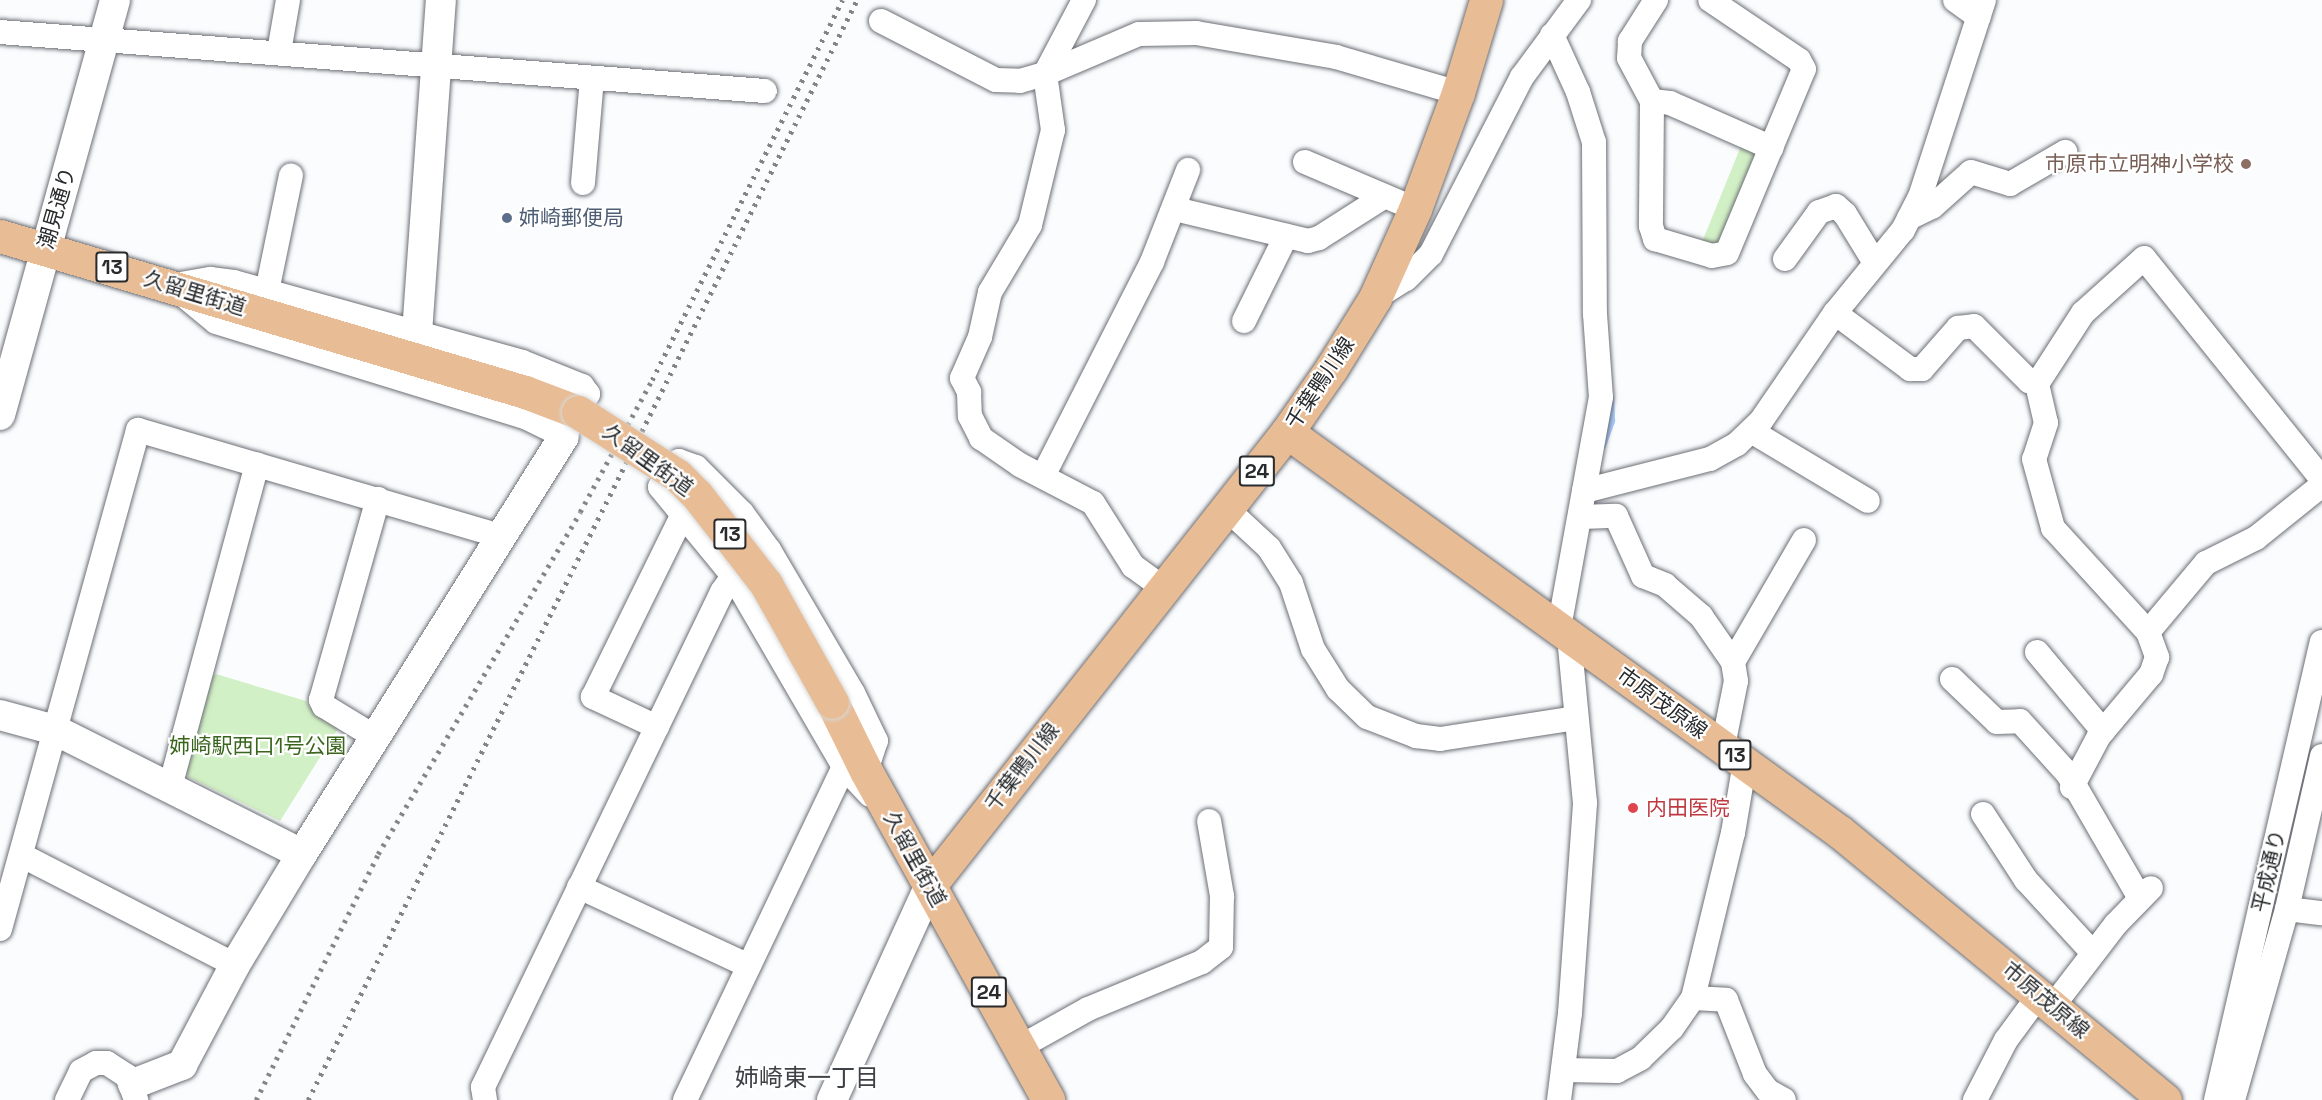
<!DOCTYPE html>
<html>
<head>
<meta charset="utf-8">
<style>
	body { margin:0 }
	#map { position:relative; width:2322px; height:1100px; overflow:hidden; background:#fafcfe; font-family:"Space Grotesk","Noto Sans JP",sans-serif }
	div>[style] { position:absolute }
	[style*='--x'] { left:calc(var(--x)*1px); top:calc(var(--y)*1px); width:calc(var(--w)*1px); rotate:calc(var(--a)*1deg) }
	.green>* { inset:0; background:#d2f0c5 }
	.stream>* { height:6px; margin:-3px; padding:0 3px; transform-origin:3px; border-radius:3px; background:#a6c9fe }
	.roads { filter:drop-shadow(0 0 2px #6c6f75) drop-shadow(0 0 2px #6c6f75) }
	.minor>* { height:24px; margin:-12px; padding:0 12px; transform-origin:12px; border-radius:12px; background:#fff }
	.tertiary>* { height:30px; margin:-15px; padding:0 15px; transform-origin:15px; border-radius:15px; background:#fff }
	.primary>* { height:33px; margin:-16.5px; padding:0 16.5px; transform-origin:16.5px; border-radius:16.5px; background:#e8bc95 }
	.rail>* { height:4.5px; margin-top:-2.25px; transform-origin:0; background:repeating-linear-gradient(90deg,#828486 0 3px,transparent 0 9px) }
	.bridges { filter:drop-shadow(0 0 2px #d8d9d9) drop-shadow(0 0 2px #d8d9d9) }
	.primary-bridge>* { height:33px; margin:-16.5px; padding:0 16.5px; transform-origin:16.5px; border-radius:16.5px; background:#e8bc95 }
	.dots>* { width:16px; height:16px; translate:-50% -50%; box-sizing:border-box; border:3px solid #fff; border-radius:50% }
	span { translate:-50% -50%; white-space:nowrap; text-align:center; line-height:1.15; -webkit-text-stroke:4.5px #fff; paint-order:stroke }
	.shield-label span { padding:2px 4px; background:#fff; border:2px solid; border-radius:4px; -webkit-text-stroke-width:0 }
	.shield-label { font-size:20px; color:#282a2c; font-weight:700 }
	.education-label { font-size:21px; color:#785e54 }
	.right { translate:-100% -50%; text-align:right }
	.street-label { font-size:21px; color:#282a2c }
	.service-label { font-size:21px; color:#4e5e75 }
	.left { translate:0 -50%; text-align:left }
	.park-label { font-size:21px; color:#39651d }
	.health-label { font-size:21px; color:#be3a42 }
	.quarter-label { font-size:24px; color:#3e4146 }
</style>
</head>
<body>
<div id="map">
	<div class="green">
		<div style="clip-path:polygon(1745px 136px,1772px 148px,1727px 253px,1698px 252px)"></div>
		<div style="clip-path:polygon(216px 674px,306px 701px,310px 708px,339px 727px,280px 821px,188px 777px,184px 766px,208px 679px)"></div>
	</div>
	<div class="stream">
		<div style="--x:1603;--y:446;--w:27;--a:-70"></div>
		<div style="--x:1612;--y:421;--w:23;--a:-92"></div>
	</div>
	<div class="roads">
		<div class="minor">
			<div style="--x:1084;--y:0;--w:84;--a:117.8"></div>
			<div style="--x:1045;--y:74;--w:57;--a:81.9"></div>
			<div style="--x:1053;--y:130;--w:98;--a:103.6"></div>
			<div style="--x:1030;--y:225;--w:78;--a:120.8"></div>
			<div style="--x:990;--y:292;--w:46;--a:102.5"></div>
			<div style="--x:980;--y:337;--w:45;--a:113.7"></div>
			<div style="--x:962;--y:378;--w:16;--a:63"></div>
			<div style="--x:969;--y:392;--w:24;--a:88"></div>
			<div style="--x:970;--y:416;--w:25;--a:63"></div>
			<div style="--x:981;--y:438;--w:47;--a:34.7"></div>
			<div style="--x:1020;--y:465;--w:82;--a:27.5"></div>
			<div style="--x:1093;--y:503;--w:75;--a:57.6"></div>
			<div style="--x:1133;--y:566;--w:37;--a:36"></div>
			<div style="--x:1656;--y:0;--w:49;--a:122.4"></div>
			<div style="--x:1630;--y:41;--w:17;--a:93"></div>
			<div style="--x:1629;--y:58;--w:49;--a:61.9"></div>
			<div style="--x:1652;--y:101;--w:125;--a:90.5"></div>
			<div style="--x:1651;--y:226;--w:14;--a:73"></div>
			<div style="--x:1655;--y:239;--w:59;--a:16.6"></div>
			<div style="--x:1712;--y:256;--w:15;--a:-11"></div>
			<div style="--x:1727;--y:253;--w:199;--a:-67.3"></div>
			<div style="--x:1804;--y:69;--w:10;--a:-119"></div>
			<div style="--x:1799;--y:60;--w:107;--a:-146"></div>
			<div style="--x:1955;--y:0;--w:29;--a:36"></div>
			<div style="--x:881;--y:21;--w:129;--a:27.2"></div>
			<div style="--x:996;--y:80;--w:24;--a:2"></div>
			<div style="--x:1020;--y:81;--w:26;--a:-16"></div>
			<div style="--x:1045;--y:74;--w:102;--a:-23.1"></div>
			<div style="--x:1139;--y:34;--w:57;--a:-1"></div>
			<div style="--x:1196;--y:33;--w:142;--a:9.7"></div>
			<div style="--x:1336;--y:57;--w:127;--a:16.4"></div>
			<div style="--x:0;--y:32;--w:767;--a:4.41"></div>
			<div style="--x:1552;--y:35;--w:63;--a:65.5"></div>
			<div style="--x:1578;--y:92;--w:52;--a:72.3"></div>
			<div style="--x:1594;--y:142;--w:172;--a:89.7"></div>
			<div style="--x:1595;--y:314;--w:83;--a:85.9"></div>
			<div style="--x:1601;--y:397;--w:236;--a:100.3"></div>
			<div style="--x:279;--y:52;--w:53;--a:-80.2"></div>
			<div style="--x:1652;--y:101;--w:18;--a:6"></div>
			<div style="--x:1670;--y:103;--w:111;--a:23.8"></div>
			<div style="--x:1305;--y:162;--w:102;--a:23.1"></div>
			<div style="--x:583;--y:183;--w:105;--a:-85.1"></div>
			<div style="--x:1175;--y:209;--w:137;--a:13.5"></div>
			<div style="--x:1308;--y:241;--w:11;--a:-15"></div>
			<div style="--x:1319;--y:238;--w:78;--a:-32.5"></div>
			<div style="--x:1909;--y:218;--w:25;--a:-26"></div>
			<div style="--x:1932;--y:207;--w:52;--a:-41.9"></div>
			<div style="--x:1971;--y:172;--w:41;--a:17.1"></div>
			<div style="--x:2010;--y:184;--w:64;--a:-30.2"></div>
			<div style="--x:1785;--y:259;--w:58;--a:-54.1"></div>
			<div style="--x:1819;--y:212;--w:18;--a:-19"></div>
			<div style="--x:1836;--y:206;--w:12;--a:42"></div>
			<div style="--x:1845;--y:214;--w:57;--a:58.5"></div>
			<div style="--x:175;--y:285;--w:36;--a:-10"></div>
			<div style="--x:210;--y:279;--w:24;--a:7"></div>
			<div style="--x:234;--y:282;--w:299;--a:15.5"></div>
			<div style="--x:522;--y:362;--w:65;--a:21.8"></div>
			<div style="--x:582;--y:386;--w:10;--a:53"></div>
			<div style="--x:588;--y:394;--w:9;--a:126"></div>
			<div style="--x:267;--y:291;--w:118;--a:-78.3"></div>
			<div style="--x:182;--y:294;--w:44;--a:39.5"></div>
			<div style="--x:216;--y:322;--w:323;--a:17.1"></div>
			<div style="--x:525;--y:417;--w:43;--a:26"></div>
			<div style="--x:564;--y:436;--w:16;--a:-60"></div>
			<div style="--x:1375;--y:298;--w:36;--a:-32"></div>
			<div style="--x:1406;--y:279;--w:35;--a:-45"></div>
			<div style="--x:1431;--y:254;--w:199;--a:-62.8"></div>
			<div style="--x:1522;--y:77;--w:96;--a:-53.5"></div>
			<div style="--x:1835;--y:313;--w:94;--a:36.7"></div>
			<div style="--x:1910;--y:369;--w:12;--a:0"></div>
			<div style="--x:1922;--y:369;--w:55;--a:-48.7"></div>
			<div style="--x:1958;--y:328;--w:16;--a:-7"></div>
			<div style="--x:1974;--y:326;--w:78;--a:45"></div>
			<div style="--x:2029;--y:381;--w:9;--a:21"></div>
			<div style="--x:2037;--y:384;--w:85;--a:-57.1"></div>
			<div style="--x:2083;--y:313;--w:82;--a:-42"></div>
			<div style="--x:2144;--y:258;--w:284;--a:51.2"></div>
			<div style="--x:1244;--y:321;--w:95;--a:-63.7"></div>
			<div style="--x:2037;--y:384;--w:40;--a:77"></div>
			<div style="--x:2046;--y:423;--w:38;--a:108"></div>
			<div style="--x:2034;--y:459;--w:72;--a:74.6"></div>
			<div style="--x:2053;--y:528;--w:141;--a:47.6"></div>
			<div style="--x:2148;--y:632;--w:27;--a:70"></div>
			<div style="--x:2157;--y:657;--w:18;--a:109"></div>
			<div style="--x:2151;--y:674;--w:81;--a:130"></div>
			<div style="--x:2099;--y:736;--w:58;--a:117.9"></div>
			<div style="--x:1751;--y:431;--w:136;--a:30.9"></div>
			<div style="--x:1043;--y:476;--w:240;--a:-63"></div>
			<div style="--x:1152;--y:262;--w:99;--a:-68.6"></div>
			<div style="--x:1584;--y:491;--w:130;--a:-14.3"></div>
			<div style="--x:1710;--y:459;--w:31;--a:-29"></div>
			<div style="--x:1737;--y:444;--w:33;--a:-44"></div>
			<div style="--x:1761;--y:421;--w:131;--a:-55.6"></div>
			<div style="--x:1835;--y:313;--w:107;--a:-50.7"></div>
			<div style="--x:1903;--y:230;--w:37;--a:-63"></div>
			<div style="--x:1920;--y:197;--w:207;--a:-72"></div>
			<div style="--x:1227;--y:509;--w:57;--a:42.9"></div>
			<div style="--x:1269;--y:548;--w:41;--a:57.8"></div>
			<div style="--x:1291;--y:583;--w:70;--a:71.6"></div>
			<div style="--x:1313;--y:649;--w:47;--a:58"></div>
			<div style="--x:1338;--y:689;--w:40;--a:44"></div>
			<div style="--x:1367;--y:717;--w:53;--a:21.2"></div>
			<div style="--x:1416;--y:736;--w:24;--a:7"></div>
			<div style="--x:1440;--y:739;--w:137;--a:-8.8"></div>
			<div style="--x:1581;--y:517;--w:35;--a:-2"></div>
			<div style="--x:1616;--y:516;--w:66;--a:65.8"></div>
			<div style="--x:1643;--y:576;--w:24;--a:22"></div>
			<div style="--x:1665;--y:585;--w:48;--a:40.7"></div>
			<div style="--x:1701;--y:616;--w:56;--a:55.2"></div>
			<div style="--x:2148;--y:632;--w:90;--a:-50"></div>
			<div style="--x:2206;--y:563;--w:56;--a:-26.6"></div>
			<div style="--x:2256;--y:538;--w:85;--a:-38.8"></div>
			<div style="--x:2037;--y:652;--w:103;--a:50.1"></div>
			<div style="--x:1952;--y:679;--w:62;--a:43.7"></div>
			<div style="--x:1997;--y:722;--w:23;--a:-2"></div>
			<div style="--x:2020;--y:721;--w:72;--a:47.8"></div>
			<div style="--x:2068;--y:774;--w:143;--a:59.9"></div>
			<div style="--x:657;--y:727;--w:71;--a:-154.9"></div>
			<div style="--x:593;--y:697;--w:202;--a:-63.8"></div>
			<div style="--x:375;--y:737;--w:60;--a:-148.7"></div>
			<div style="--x:324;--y:706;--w:7;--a:-117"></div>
			<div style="--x:321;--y:700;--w:209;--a:-74.2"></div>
			<div style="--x:1723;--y:746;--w:66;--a:-78.7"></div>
			<div style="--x:1736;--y:681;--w:19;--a:-99"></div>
			<div style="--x:1733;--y:662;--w:141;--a:-59.8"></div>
			<div style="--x:866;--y:771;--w:32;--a:-72"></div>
			<div style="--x:876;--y:741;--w:53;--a:-115.6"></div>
			<div style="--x:853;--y:693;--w:166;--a:-120.4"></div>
			<div style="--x:769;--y:550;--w:46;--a:-126.1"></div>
			<div style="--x:742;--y:513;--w:65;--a:-135"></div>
			<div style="--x:696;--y:467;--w:18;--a:-161"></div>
			<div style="--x:679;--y:461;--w:32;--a:126"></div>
			<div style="--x:660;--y:487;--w:115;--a:50.6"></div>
			<div style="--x:733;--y:576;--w:221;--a:59.8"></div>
			<div style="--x:844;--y:767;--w:38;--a:47"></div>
			<div style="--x:170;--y:787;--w:334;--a:-74.9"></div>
			<div style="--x:1983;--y:814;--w:79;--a:56.9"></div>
			<div style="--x:2026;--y:880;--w:99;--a:47.5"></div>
			<div style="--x:21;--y:855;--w:241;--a:27.2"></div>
			<div style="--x:579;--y:887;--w:187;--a:24.9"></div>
			<div style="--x:2287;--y:909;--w:35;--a:7"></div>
			<div style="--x:0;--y:929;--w:518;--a:-74.54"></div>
			<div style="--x:138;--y:430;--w:377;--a:16.3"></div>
			<div style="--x:1693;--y:998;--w:33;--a:3"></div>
			<div style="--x:1726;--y:1000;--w:79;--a:68.6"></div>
			<div style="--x:1755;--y:1074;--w:21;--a:53"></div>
			<div style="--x:1768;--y:1091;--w:18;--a:29"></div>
			<div style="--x:2053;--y:1006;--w:103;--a:-52.5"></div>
			<div style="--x:2116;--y:924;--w:50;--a:-45.8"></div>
			<div style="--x:1020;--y:1047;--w:78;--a:-29.2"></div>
			<div style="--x:1088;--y:1009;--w:123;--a:-22.4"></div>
			<div style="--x:1202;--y:962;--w:24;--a:-38"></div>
			<div style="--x:1221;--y:947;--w:51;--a:-88.9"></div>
			<div style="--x:1222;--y:896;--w:76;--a:-99.8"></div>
			<div style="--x:1563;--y:1070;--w:54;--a:1.1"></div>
			<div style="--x:1617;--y:1071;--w:27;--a:-28"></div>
			<div style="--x:1641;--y:1058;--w:43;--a:-44.1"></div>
			<div style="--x:1672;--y:1028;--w:37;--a:-55"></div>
			<div style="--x:1693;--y:998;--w:170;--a:-76.4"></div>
			<div style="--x:1733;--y:833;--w:72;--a:-80.4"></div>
			<div style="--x:67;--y:1100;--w:32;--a:-64"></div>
			<div style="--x:81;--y:1071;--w:17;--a:-28"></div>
			<div style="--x:96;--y:1063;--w:11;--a:0"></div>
			<div style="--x:107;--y:1063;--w:24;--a:33"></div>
			<div style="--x:127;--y:1076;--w:26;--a:69"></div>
			<div style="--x:485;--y:1100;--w:13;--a:-99"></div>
			<div style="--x:483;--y:1087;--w:550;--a:-64.23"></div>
			<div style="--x:722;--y:592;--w:19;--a:-55"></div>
			<div style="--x:685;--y:1100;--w:381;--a:-64.5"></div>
			<div style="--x:1559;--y:1100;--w:88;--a:-82.8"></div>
			<div style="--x:1570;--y:1013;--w:211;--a:-85.9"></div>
			<div style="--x:1585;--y:803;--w:168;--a:-95.5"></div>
			<div style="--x:1975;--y:1100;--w:68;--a:-62.7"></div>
			<div style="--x:2006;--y:1040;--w:56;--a:-53.7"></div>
			<div style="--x:2216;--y:1100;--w:470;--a:-77"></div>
			<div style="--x:2233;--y:1100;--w:198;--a:-74.2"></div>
			<div style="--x:2287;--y:909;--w:157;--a:-77.1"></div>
		</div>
		<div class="tertiary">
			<div style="--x:417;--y:333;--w:334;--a:-85.9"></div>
			<div style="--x:0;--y:415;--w:431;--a:-74.5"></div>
			<div style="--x:0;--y:715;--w:57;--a:15.3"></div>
			<div style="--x:55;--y:730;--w:276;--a:26.7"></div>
			<div style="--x:133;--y:1084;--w:53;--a:-21.2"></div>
			<div style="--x:182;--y:1065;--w:113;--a:-62.1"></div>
			<div style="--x:235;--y:965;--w:130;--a:-58.9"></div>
			<div style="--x:302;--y:854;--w:493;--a:-57.9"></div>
			<div style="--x:832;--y:1100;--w:236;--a:-65.5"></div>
		</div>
		<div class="primary">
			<div style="--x:0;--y:236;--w:548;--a:16.55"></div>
			<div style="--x:525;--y:392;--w:57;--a:20.7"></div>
			<div style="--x:1287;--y:432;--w:683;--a:35.88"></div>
			<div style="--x:1840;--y:832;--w:421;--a:39.5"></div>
			<div style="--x:832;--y:702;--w:77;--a:63.8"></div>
			<div style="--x:866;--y:771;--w:376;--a:61"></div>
			<div style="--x:930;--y:885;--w:577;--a:-51.76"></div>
			<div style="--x:1287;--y:432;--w:77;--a:-55.1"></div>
			<div style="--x:1331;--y:369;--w:84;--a:-58.2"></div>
			<div style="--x:1375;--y:298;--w:98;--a:-65.8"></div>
			<div style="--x:1415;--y:209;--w:124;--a:-69.7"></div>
			<div style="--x:1458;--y:93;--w:97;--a:-73.2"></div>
		</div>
	</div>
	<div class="rail">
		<div style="--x:256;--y:1100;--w:275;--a:-63.6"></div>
		<div style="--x:378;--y:854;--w:397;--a:-59.4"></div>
		<div style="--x:580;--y:512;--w:150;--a:-61.4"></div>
		<div style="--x:652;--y:380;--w:425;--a:-63.4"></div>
		<div style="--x:308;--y:1100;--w:1229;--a:-63.48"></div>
	</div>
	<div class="bridges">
		<div class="primary-bridge">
			<div style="--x:578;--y:412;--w:117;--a:32.5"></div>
			<div style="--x:677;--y:475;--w:28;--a:45"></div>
			<div style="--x:697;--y:495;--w:113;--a:52.2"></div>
			<div style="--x:766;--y:584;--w:135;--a:60.8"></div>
		</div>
	</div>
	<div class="dots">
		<div style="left:2246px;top:164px;background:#8d6e63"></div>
		<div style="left:507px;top:218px;background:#5c6f8a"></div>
		<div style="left:1633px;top:808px;background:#e0444e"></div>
	</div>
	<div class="shield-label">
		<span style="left:112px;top:267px">13</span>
		<span style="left:1257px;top:471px">24</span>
		<span style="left:730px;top:534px">13</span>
		<span style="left:1735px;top:755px">13</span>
		<span style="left:989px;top:992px">24</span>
	</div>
	<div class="education-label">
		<span class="right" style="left:2234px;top:164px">市原市立明神小学校</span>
	</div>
	<div class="street-label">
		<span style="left:57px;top:208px;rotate:-74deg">潮見通り</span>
		<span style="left:195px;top:293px;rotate:17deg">久留里街道</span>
		<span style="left:1320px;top:383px;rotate:-56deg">千葉鴨川線</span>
		<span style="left:648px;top:460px;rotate:36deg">久留里街道</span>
		<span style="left:1662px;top:703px;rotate:36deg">市原茂原線</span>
		<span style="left:1022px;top:767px;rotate:-52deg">千葉鴨川線</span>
		<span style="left:915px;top:859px;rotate:61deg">久留里街道</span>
		<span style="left:2269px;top:871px;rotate:-77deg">平成通り</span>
		<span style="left:2046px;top:1000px;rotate:40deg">市原茂原線</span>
	</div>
	<div class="service-label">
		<span class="left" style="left:519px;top:218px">姉崎郵便局</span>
	</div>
	<div class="park-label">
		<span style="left:258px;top:746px">姉崎駅西口1号公園</span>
	</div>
	<div class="health-label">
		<span class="left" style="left:1646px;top:808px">内田医院</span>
	</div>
	<div class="quarter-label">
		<span style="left:807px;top:1078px">姉崎東一丁目</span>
	</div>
</div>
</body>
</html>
